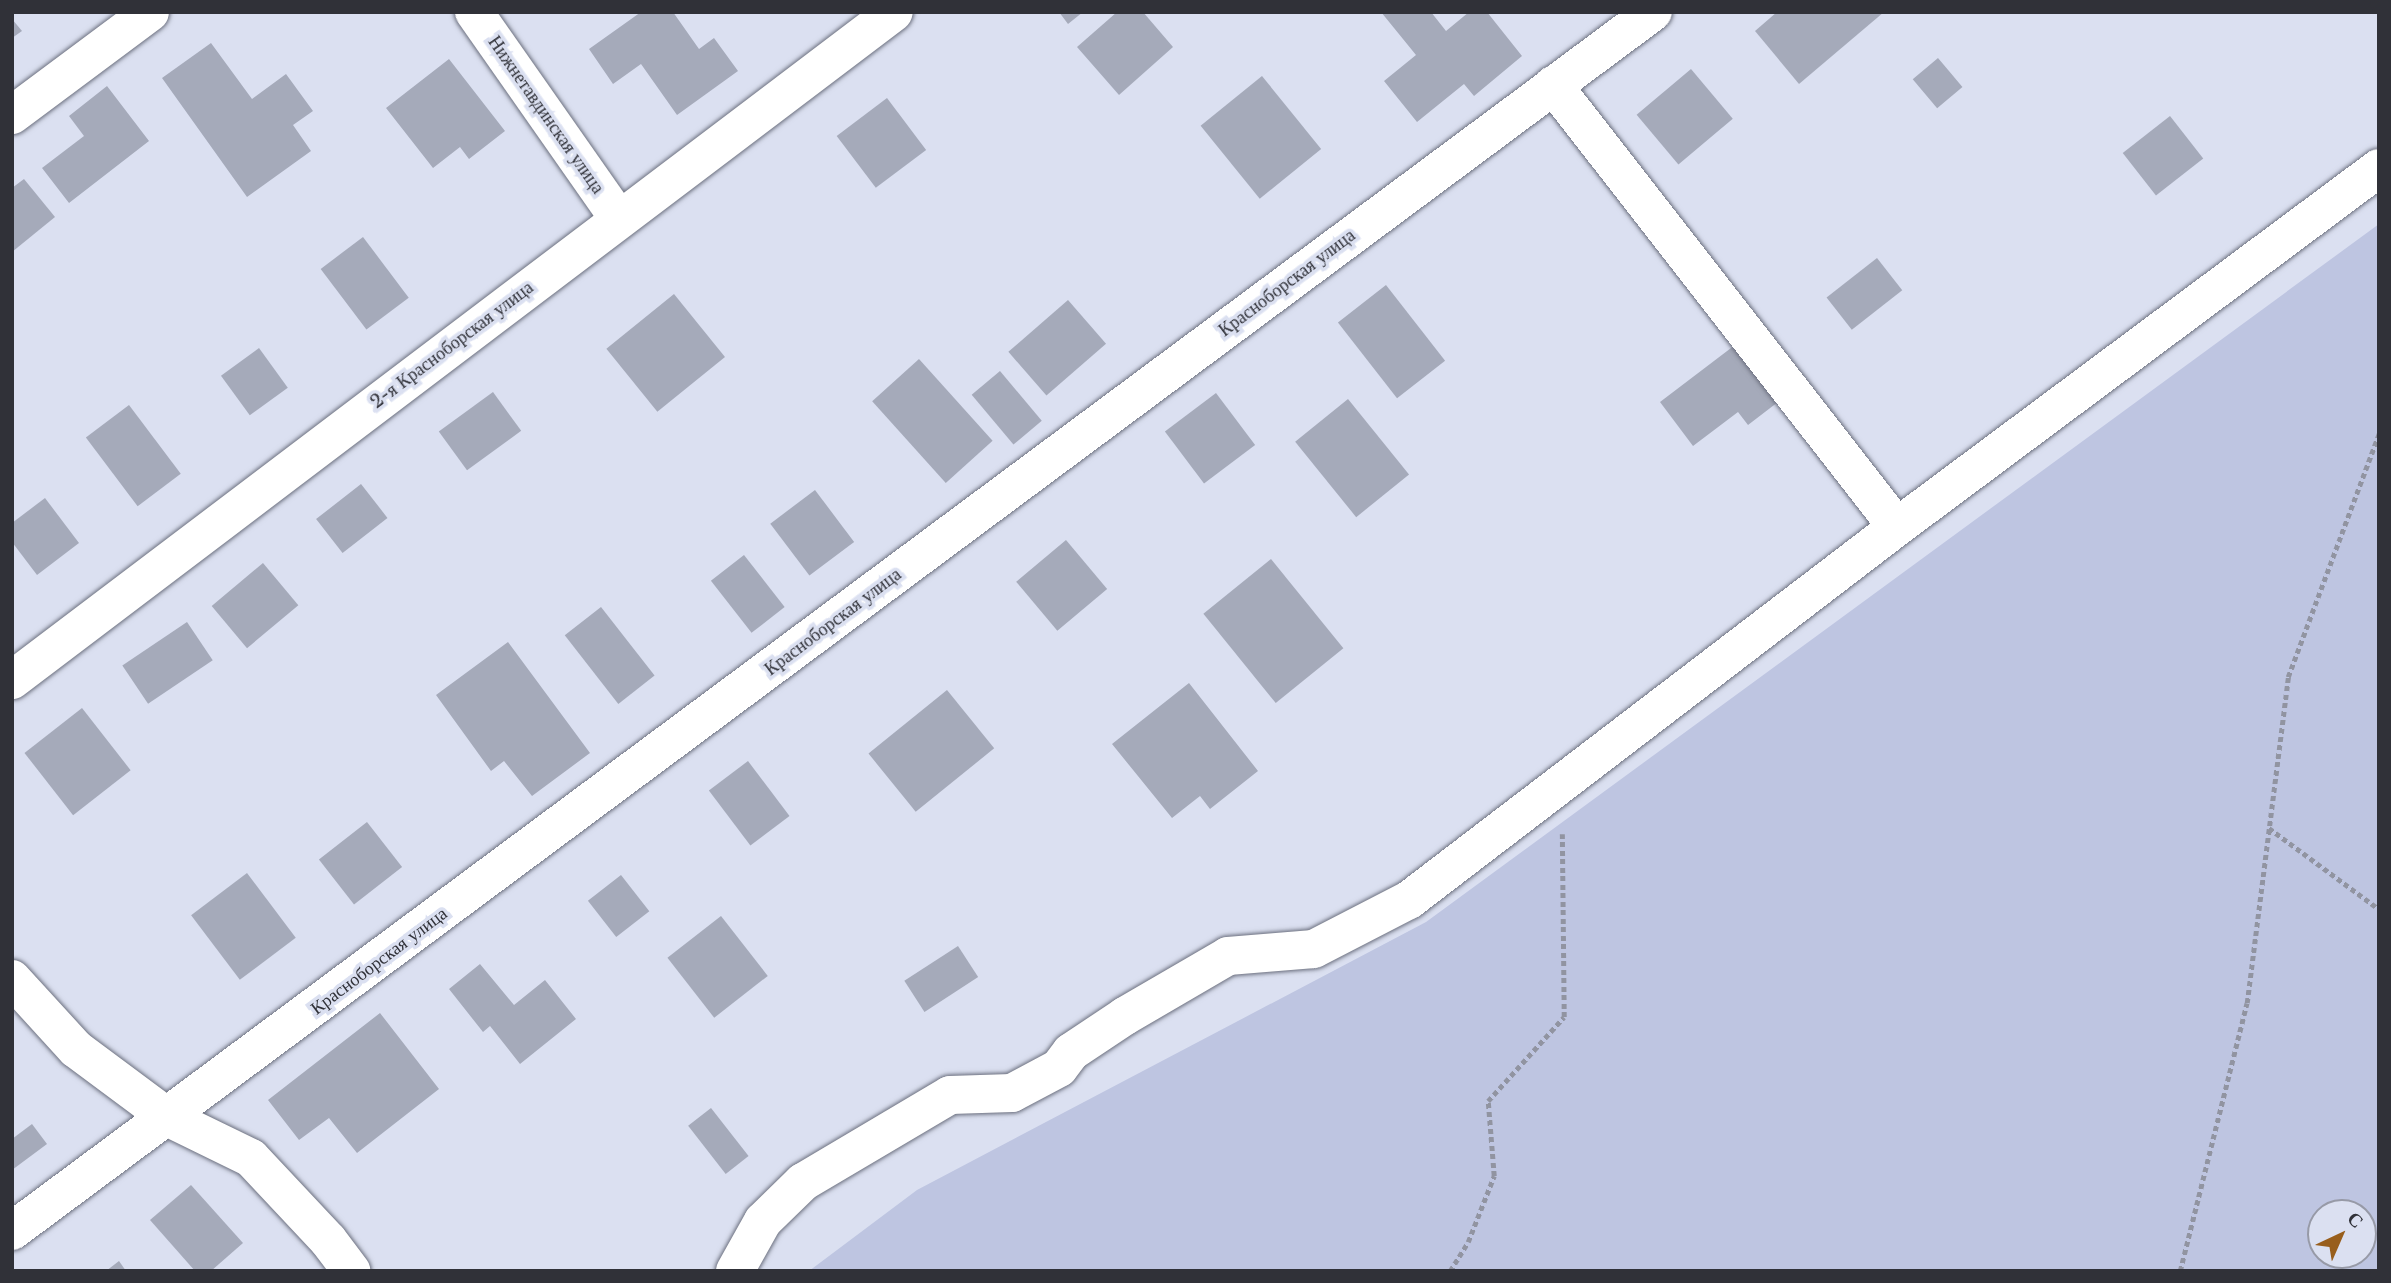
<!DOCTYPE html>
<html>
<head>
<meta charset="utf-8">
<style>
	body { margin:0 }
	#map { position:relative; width:2391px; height:1283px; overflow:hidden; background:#dbe0f1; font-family:"Libre Baskerville",serif }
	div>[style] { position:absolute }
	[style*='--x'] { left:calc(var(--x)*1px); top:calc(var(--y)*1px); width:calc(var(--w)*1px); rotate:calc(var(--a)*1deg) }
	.green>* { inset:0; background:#bec5e1 }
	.building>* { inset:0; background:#a5aaba; transform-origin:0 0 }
	.path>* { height:4.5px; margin-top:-2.25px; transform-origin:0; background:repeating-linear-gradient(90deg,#9194a1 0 5px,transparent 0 8.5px) }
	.roads { filter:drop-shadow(0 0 2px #6c707f) drop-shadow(0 0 2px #6c707f) }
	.minor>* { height:38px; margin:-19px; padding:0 19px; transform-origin:19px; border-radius:19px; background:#fff }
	span { translate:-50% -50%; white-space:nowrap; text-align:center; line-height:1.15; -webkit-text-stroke:7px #dbe0f1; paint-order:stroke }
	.street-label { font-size:18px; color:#303138 }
	.frame { position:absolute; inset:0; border:14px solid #303138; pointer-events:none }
	.north { position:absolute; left:2307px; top:1199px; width:70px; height:70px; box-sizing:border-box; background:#dbe0f1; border:2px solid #979aa7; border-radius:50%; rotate:44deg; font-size:19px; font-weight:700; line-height:28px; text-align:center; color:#303138 }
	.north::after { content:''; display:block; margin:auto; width:24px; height:32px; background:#985e1c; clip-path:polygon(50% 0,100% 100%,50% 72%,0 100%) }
</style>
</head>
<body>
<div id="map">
	<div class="green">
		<div style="clip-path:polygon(evenodd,2379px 224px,2379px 1271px,809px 1271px,917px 1190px,1426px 922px,2379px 224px,2321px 1213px,2363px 1213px,2363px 1255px,2321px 1255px,2321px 1213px)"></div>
	</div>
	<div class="building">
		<div style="clip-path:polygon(641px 12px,673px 12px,699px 49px,714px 38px,738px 71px,677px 115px,641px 64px,613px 84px,589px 49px)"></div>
		<div style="clip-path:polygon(1059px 12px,1083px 12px,1068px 24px)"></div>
		<div style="clip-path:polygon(1117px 12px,1143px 12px,1173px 47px,1119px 95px,1077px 47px)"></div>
		<div style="clip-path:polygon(1381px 12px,1431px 12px,1446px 31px,1469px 12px,1487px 12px,1522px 56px,1474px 96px,1464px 84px,1417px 122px,1384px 81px,1416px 55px)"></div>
		<div style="clip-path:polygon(1777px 12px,1884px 12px,1799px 84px,1755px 31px)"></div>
		<div style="clip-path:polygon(12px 19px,22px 31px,12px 38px)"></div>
		<div style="clip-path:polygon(211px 43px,252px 99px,286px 74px,313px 111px,293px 125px,311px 151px,247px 197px,162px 78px)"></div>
		<div style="left:1938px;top:58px;width:38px;height:33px;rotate:50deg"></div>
		<div style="clip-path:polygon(449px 59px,505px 131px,469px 159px,460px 147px,433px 168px,386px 108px)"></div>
		<div style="left:1691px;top:69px;width:65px;height:71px;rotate:50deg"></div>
		<div style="left:1262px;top:76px;width:94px;height:79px;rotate:51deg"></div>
		<div style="clip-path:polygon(107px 86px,149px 141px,69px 203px,42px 168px,84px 136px,69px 116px)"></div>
		<div style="left:887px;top:98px;width:65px;height:63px;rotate:53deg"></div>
		<div style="left:2170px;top:116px;width:54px;height:60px;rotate:52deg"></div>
		<div style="clip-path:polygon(24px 179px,55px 217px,12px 252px,12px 188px)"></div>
		<div style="left:363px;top:237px;width:76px;height:53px;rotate:53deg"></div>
		<div style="left:1877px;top:258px;width:41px;height:64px;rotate:52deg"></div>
		<div style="left:1386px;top:285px;width:96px;height:61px;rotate:52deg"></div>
		<div style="left:674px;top:294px;width:81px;height:87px;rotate:51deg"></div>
		<div style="left:1068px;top:300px;width:58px;height:79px;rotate:49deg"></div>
		<div style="clip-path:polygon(1735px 345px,1778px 402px,1748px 425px,1738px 412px,1693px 446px,1660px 402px)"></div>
		<div style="left:259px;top:348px;width:49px;height:47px;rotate:54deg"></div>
		<div style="left:919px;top:359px;width:110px;height:63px;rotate:48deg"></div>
		<div style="left:1000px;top:371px;width:65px;height:37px;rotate:50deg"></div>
		<div style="left:493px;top:392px;width:48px;height:67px;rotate:54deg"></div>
		<div style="left:1216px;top:393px;width:65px;height:64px;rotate:53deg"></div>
		<div style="left:1348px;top:399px;width:97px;height:68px;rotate:51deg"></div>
		<div style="left:129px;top:405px;width:86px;height:54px;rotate:53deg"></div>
		<div style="left:361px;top:484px;width:43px;height:57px;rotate:52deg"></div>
		<div style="left:815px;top:490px;width:65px;height:56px;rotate:53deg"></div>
		<div style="clip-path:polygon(45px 498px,79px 543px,37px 575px,12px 542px,12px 523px)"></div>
		<div style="left:1066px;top:540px;width:64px;height:65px;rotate:50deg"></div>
		<div style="left:744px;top:555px;width:66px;height:42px;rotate:52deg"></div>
		<div style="left:1271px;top:559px;width:115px;height:87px;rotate:51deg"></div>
		<div style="left:263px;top:563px;width:55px;height:67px;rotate:50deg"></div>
		<div style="left:601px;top:607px;width:87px;height:46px;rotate:52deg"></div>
		<div style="left:187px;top:622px;width:46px;height:78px;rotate:56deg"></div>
		<div style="clip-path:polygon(508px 642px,590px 753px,532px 796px,504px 761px,491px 771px,436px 695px)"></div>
		<div style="clip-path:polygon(1189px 683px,1258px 771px,1210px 809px,1200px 796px,1172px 818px,1112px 744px)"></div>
		<div style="left:947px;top:690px;width:75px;height:101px;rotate:51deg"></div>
		<div style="left:82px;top:708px;width:79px;height:73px;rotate:52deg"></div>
		<div style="left:748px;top:761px;width:69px;height:49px;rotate:53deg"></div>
		<div style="left:367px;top:822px;width:57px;height:61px;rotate:52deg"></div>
		<div style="left:247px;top:873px;width:81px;height:70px;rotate:53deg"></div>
		<div style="left:621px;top:875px;width:46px;height:42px;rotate:52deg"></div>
		<div style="left:721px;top:916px;width:76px;height:68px;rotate:52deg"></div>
		<div style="left:958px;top:946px;width:37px;height:64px;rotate:57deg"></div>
		<div style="clip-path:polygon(480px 964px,514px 1005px,545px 980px,576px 1019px,520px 1064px,490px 1026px,483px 1032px,449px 989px)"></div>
		<div style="clip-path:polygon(380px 1013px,439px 1089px,357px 1153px,329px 1118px,299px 1140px,268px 1100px)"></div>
		<div style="left:711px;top:1108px;width:61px;height:29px;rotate:52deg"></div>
		<div style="clip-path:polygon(32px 1124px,47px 1144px,12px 1170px,12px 1139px)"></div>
		<div style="clip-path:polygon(191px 1185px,243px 1243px,211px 1271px,195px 1271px,150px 1220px)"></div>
		<div style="clip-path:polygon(119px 1261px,126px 1271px,106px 1271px)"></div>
	</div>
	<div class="path">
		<div style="--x:2269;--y:828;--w:137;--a:36.4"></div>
		<div style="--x:1450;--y:1271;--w:34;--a:-58"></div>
		<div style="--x:1468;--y:1242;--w:71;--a:-68.5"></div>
		<div style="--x:1494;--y:1176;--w:75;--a:-94.6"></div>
		<div style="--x:1488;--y:1101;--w:113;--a:-47.9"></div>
		<div style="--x:1564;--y:1017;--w:183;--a:-90.6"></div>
		<div style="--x:2180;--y:1271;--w:276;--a:-76"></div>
		<div style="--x:2247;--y:1003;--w:329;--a:-82.8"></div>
		<div style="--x:2288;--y:677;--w:260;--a:-69.5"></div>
	</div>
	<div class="roads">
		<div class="minor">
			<div style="--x:474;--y:12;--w:251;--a:55"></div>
			<div style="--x:12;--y:115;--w:172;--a:-36.7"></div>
			<div style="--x:1897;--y:527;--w:601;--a:-36.68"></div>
			<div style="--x:12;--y:680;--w:1106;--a:-37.14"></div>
			<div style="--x:12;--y:979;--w:95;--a:47.6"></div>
			<div style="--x:76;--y:1049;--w:116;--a:36.6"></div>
			<div style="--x:169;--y:1118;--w:91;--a:26"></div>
			<div style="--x:251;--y:1158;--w:112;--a:46.8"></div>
			<div style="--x:328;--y:1240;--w:39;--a:53"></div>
			<div style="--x:12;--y:1231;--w:2044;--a:-36.61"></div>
			<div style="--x:735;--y:1271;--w:57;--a:-60.8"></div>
			<div style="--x:763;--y:1221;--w:56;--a:-44.3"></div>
			<div style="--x:803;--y:1182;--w:171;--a:-30.6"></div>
			<div style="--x:950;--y:1095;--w:62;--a:-1.8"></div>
			<div style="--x:1012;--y:1093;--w:53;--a:-28"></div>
			<div style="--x:1059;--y:1068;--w:20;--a:-53"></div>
			<div style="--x:1071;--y:1052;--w:65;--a:-33.7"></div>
			<div style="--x:1125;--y:1016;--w:119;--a:-30.2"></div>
			<div style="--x:1228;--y:956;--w:86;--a:-4.7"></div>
			<div style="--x:1314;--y:949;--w:107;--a:-27.3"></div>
			<div style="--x:1409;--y:900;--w:614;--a:-37.39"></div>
			<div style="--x:1897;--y:527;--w:560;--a:-127.89"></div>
		</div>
	</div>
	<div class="street-label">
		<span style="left:546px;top:115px;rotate:55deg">Нижнетавдинская улица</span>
		<span style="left:1287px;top:283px;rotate:-37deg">Красноборская улица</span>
		<span style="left:452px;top:345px;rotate:-37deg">2-я Красноборская улица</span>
		<span style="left:833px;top:622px;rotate:-37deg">Красноборская улица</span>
		<span style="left:379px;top:961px;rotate:-37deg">Красноборская улица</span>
	</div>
	<div class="frame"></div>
	<div class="north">С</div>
</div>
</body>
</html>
